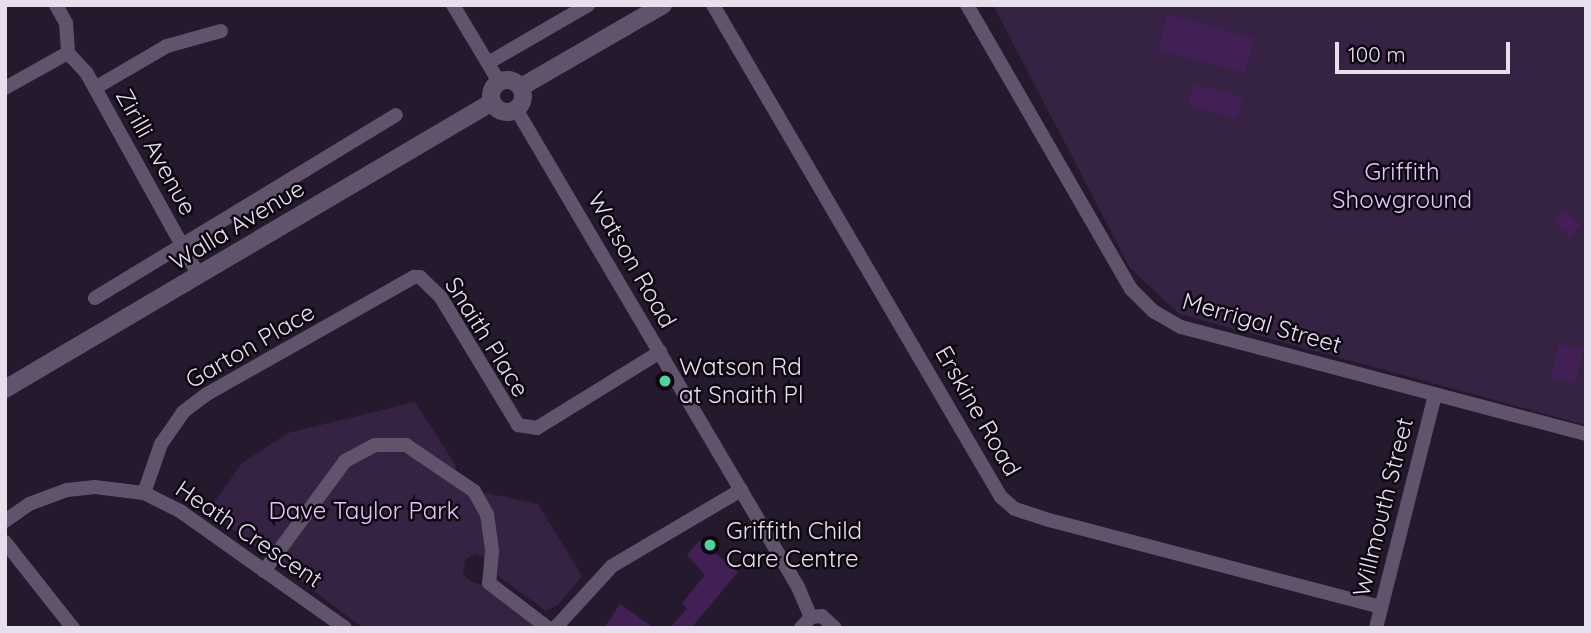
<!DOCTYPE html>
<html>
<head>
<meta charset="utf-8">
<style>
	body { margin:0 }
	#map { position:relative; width:1591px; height:633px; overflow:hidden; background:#25192d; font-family:Quicksand,sans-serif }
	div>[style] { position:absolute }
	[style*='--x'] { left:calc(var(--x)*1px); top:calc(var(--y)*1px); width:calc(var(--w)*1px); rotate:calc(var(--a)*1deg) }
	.green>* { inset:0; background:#362243 }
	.building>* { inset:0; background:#422056; transform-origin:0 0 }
	.minor>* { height:14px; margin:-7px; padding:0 7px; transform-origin:7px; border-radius:7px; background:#61536c }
	.tertiary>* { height:18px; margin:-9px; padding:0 9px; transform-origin:9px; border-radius:9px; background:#61536c }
	.tertiary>.ring { margin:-9px; padding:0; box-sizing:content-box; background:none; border:18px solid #61536c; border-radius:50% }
	.dots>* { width:19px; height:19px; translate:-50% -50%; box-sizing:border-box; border:4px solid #0b060f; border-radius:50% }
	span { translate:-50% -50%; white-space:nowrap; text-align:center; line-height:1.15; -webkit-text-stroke:5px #0b060f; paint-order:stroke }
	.street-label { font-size:24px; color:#e7dfed }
	.park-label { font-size:24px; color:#e4c6f9 }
	.poi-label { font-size:24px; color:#e7dfed }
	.left { translate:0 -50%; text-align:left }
	.frame { position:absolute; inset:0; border:7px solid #e7dfed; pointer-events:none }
	.scale { position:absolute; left:1335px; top:42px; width:175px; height:32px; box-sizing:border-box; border:4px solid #e7dfed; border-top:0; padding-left:9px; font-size:21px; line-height:24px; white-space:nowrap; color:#e7dfed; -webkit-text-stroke:5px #0b060f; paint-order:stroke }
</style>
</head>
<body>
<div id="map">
	<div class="green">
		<div style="clip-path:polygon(993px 5px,1586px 5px,1586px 425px,1179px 314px,1130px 268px)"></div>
		<div style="clip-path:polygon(415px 402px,456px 466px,454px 486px,538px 504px,582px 576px,558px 605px,546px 611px,498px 576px,485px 558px,475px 554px,465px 560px,463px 574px,470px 581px,486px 586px,532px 618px,535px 628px,363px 628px,208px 511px,242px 463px,288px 433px)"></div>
	</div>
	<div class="building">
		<div style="left:1168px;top:15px;width:89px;height:36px;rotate:15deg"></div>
		<div style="left:1194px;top:84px;width:50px;height:22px;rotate:15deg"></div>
		<div style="left:1563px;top:209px;width:24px;height:16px;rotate:42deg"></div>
		<div style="left:1559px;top:344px;width:25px;height:35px;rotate:14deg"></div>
		<div style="clip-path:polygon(700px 540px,738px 572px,691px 628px,670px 628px,687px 608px,682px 603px,705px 575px,687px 555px)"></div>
		<div style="clip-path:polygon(620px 604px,654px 628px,604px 628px)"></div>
	</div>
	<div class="minor">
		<div style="--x:56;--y:5;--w:21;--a:61"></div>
		<div style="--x:66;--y:23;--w:30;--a:86"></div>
		<div style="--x:68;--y:53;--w:26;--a:47"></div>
		<div style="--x:86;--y:72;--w:233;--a:61"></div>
		<div style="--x:453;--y:5;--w:90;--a:59.1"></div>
		<div style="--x:713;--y:5;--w:570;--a:59.66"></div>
		<div style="--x:1001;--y:497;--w:18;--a:41"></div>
		<div style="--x:1015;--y:509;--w:36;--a:18"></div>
		<div style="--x:1049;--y:520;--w:343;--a:14.7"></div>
		<div style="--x:967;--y:5;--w:328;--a:60"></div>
		<div style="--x:1131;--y:289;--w:31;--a:45"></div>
		<div style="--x:1153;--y:311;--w:32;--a:30"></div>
		<div style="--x:1181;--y:327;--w:419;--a:14.8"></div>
		<div style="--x:488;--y:63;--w:116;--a:-30.1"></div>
		<div style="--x:5;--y:88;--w:72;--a:-29.1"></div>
		<div style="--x:95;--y:88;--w:83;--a:-30.3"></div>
		<div style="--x:167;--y:46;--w:56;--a:-15.5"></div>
		<div style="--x:516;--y:109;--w:555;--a:59.46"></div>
		<div style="--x:798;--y:587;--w:33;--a:67"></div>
		<div style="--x:95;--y:298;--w:352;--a:-31.3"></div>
		<div style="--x:144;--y:493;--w:52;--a:-70.9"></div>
		<div style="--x:161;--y:444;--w:39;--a:-55"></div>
		<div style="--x:183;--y:412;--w:30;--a:-37"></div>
		<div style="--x:207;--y:394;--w:238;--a:-29.5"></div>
		<div style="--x:414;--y:277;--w:6;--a:0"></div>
		<div style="--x:420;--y:277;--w:28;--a:44"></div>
		<div style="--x:440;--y:296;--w:151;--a:58.8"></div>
		<div style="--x:518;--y:425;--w:19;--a:9"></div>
		<div style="--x:537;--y:428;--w:145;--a:-31.7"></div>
		<div style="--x:5;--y:521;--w:29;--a:-35"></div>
		<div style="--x:29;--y:504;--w:40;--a:-20.2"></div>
		<div style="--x:67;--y:490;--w:28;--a:-6"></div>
		<div style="--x:95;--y:487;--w:49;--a:7"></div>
		<div style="--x:144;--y:493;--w:40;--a:26.6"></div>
		<div style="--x:180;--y:511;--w:202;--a:35.3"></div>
		<div style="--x:5;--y:542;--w:110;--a:51.7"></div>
		<div style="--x:264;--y:571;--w:137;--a:-53.6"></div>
		<div style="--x:345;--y:461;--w:34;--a:-28"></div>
		<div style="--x:375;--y:445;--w:31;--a:0"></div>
		<div style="--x:406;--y:445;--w:82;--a:34.1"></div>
		<div style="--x:474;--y:491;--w:26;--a:61"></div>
		<div style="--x:487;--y:514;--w:37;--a:82"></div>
		<div style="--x:492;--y:551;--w:32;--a:95"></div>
		<div style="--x:489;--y:583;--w:74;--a:37.3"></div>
		<div style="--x:555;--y:628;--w:84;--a:-47.4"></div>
		<div style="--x:612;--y:566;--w:150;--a:-30.5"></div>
		<div style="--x:801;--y:628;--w:15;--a:-48"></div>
		<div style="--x:811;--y:617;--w:11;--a:-5"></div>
		<div style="--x:822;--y:616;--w:18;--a:43"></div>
		<div style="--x:1376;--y:628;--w:237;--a:-75.8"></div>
	</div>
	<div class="tertiary">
		<div class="ring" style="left:491px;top:80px;width:14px;height:14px"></div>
		<div style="--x:521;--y:87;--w:164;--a:-30"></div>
		<div style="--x:5;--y:389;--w:565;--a:-30.51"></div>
	</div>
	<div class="dots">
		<div style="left:665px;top:381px;background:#4ed399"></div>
		<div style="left:710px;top:545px;background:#4ed399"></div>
	</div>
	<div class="street-label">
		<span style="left:156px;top:152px;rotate:61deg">Zirilli Avenue</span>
		<span style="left:237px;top:225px;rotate:-31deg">Walla Avenue</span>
		<span style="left:632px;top:260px;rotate:60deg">Watson Road</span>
		<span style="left:1262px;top:323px;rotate:16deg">Merrigal Street</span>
		<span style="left:487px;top:337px;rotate:58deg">Snaith Place</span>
		<span style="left:250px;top:346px;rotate:-30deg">Garton Place</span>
		<span style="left:978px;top:411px;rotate:60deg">Erskine Road</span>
		<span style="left:1383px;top:507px;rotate:-76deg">Willmouth Street</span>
		<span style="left:249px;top:534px;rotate:34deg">Heath Crescent</span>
	</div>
	<div class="park-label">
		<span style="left:1402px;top:186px">Griffith<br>Showground</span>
		<span style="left:364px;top:511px">Dave Taylor Park</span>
	</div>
	<div class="poi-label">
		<span class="left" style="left:679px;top:381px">Watson Rd<br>at Snaith Pl</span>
		<span class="left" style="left:726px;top:545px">Griffith Child<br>Care Centre</span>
	</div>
	<div class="frame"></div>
	<div class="scale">100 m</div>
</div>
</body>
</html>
